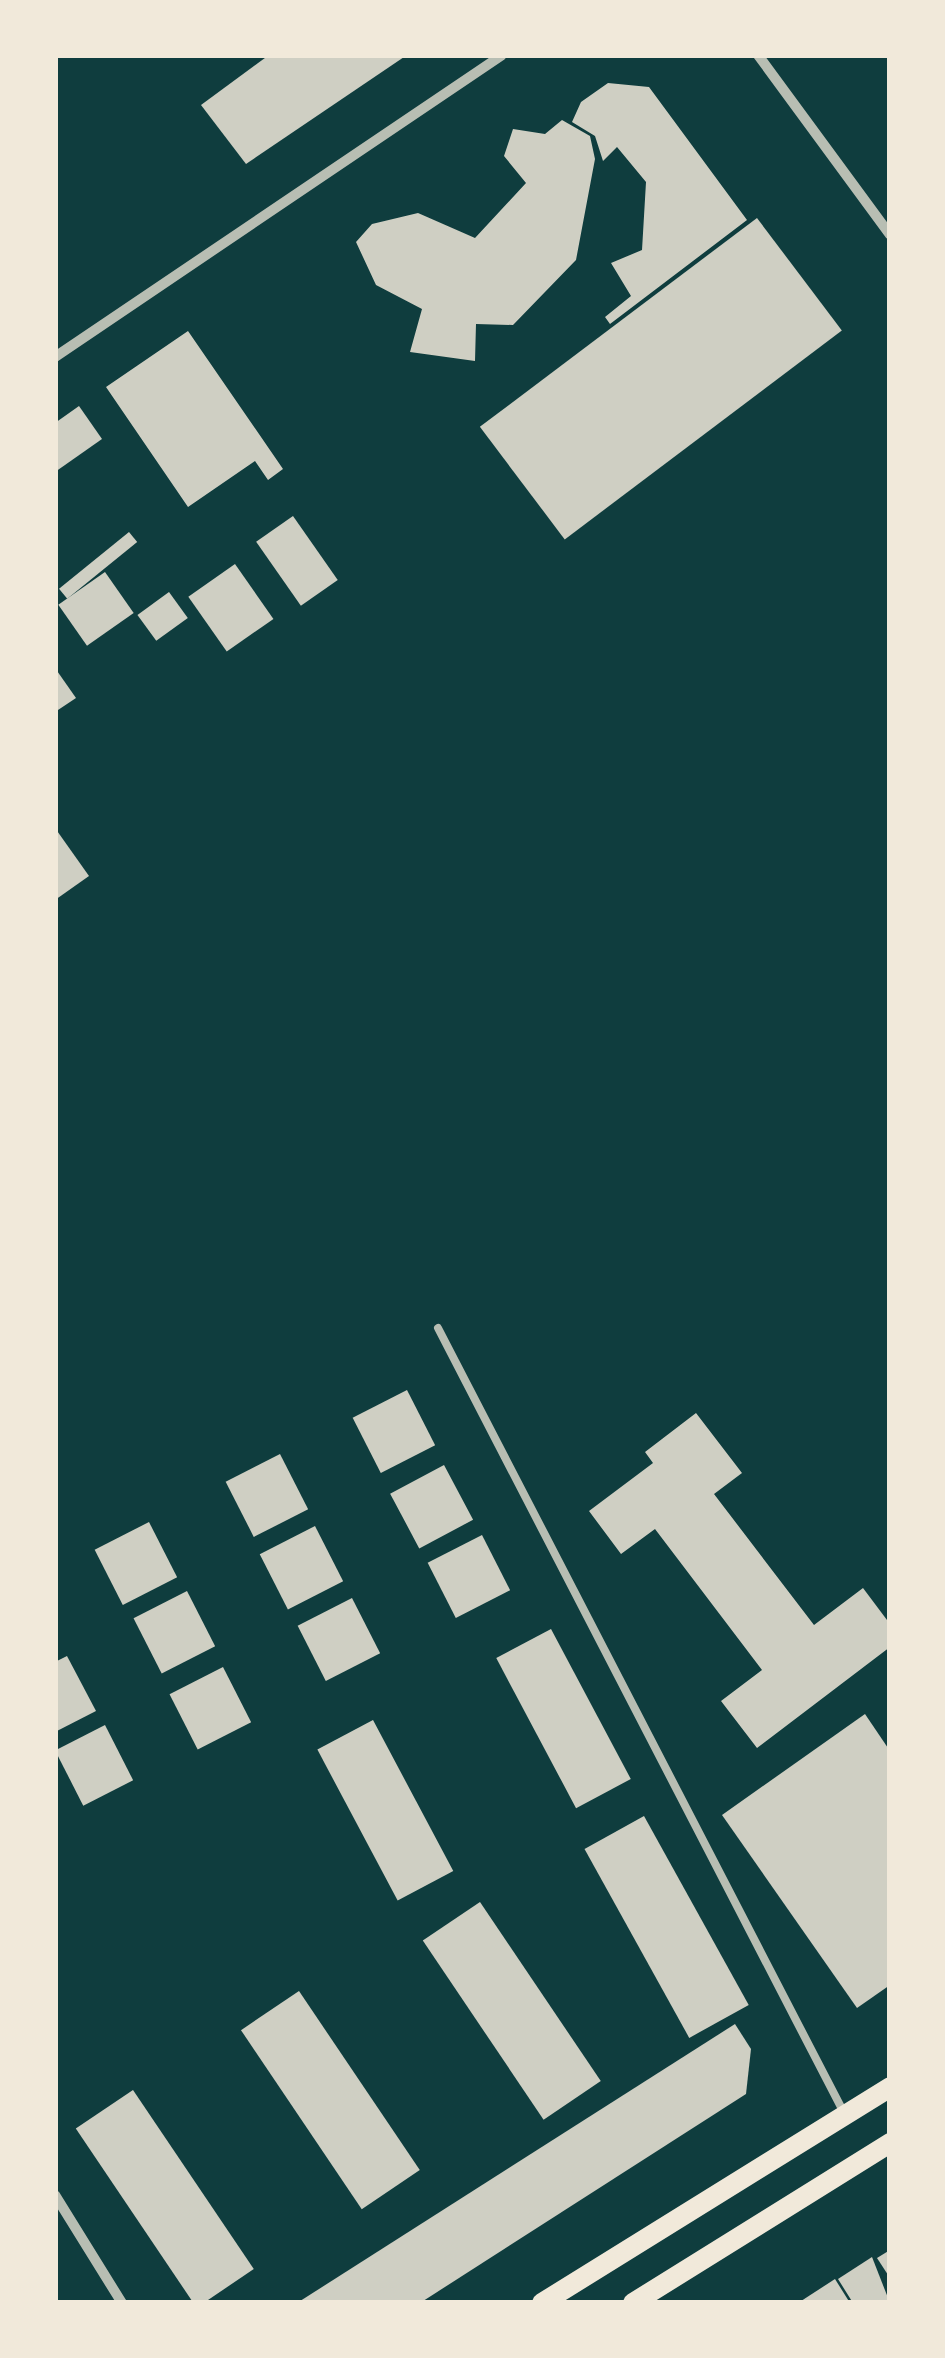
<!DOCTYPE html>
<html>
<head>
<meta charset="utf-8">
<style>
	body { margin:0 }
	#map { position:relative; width:945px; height:2358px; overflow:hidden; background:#0f3d3e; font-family:"Archivo Narrow",sans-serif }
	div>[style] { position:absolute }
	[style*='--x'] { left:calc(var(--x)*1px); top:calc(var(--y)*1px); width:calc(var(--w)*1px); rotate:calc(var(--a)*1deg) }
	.building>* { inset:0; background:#cfcfc3; transform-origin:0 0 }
	.service>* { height:8px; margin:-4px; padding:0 4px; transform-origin:4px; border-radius:4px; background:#b8beb3 }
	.minor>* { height:10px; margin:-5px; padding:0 5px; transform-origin:5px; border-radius:5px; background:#b8beb3 }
	.secondary>* { height:20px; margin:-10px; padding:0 10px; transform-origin:10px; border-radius:10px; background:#f1e9da }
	span { translate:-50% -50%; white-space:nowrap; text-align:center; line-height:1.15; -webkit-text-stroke:10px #f1e9da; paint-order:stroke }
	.frame { position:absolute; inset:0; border:58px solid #f1e9da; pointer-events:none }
</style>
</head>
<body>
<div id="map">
	<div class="building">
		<div style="clip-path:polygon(269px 55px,407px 55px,246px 164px,201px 105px)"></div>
		<div style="clip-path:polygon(608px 83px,649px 87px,747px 220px,610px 324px,605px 317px,631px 296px,611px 263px,642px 250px,646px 182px,617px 147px,603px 161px,595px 136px,572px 122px,581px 102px)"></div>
		<div style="clip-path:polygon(562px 120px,590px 136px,595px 159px,576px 260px,513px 325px,476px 324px,475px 361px,410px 352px,422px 309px,376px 285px,356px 242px,372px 224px,418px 213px,475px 238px,526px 183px,504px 156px,513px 129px,545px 134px)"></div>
		<div style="left:757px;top:218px;width:141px;height:347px;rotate:53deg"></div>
		<div style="clip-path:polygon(188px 331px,283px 469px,268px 480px,255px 461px,188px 507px,106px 387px)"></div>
		<div style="clip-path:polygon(79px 406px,102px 439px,55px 472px,55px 423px)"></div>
		<div style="left:293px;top:516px;width:78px;height:45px;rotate:55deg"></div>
		<div style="left:129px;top:532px;width:13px;height:90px;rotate:51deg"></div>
		<div style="left:235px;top:564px;width:67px;height:57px;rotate:55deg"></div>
		<div style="left:105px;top:572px;width:50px;height:57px;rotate:55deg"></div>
		<div style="left:169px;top:592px;width:32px;height:39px;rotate:54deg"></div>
		<div style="clip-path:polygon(55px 668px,76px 698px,55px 712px)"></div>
		<div style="clip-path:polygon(55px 828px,89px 876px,55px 900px)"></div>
		<div style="left:407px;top:1390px;width:62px;height:61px;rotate:63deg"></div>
		<div style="clip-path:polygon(696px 1413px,742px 1473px,714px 1494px,814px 1625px,863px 1588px,890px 1624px,890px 1647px,757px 1748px,721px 1701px,762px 1670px,655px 1529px,621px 1554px,589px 1511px,653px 1463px,645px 1452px)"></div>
		<div style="left:280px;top:1454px;width:62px;height:61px;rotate:63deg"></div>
		<div style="left:444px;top:1465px;width:62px;height:61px;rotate:62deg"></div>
		<div style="left:149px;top:1522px;width:62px;height:61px;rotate:63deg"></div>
		<div style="left:315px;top:1526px;width:62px;height:62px;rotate:63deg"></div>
		<div style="left:482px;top:1535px;width:62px;height:61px;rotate:63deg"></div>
		<div style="left:187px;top:1591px;width:62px;height:60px;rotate:63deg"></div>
		<div style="left:352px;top:1598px;width:62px;height:61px;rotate:63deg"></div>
		<div style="left:551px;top:1629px;width:170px;height:62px;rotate:62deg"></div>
		<div style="clip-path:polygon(67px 1656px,96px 1711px,55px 1732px,55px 1662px)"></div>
		<div style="left:223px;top:1667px;width:62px;height:60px;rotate:63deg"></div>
		<div style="clip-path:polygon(865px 1714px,890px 1751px,890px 1985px,857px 2008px,722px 1815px)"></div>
		<div style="left:373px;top:1720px;width:171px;height:63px;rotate:62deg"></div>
		<div style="left:105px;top:1725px;width:62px;height:56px;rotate:63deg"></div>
		<div style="left:644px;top:1816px;width:216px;height:68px;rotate:61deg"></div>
		<div style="left:480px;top:1902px;width:216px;height:69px;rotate:56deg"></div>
		<div style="left:299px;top:1991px;width:216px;height:70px;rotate:56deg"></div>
		<div style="clip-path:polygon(735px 2024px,751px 2049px,746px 2094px,420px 2303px,297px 2303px)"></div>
		<div style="left:133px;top:2090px;width:216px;height:69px;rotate:56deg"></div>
		<div style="clip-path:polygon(890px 2250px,890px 2278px,877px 2258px)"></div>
		<div style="clip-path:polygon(872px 2257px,890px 2303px,853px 2303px,838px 2279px)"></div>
		<div style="clip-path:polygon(835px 2279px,850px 2303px,798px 2303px)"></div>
	</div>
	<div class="service">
		<div style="--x:438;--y:1328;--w:886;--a:62.65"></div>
	</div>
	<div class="minor">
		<div style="--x:758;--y:55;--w:223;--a:53.7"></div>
		<div style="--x:55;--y:357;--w:539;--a:-34.04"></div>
		<div style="--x:55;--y:2195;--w:127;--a:58.2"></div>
	</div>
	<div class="secondary">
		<div style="--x:542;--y:2303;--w:410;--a:-31.8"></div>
		<div style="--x:633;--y:2303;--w:303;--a:-31.9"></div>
	</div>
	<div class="frame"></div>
</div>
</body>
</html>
